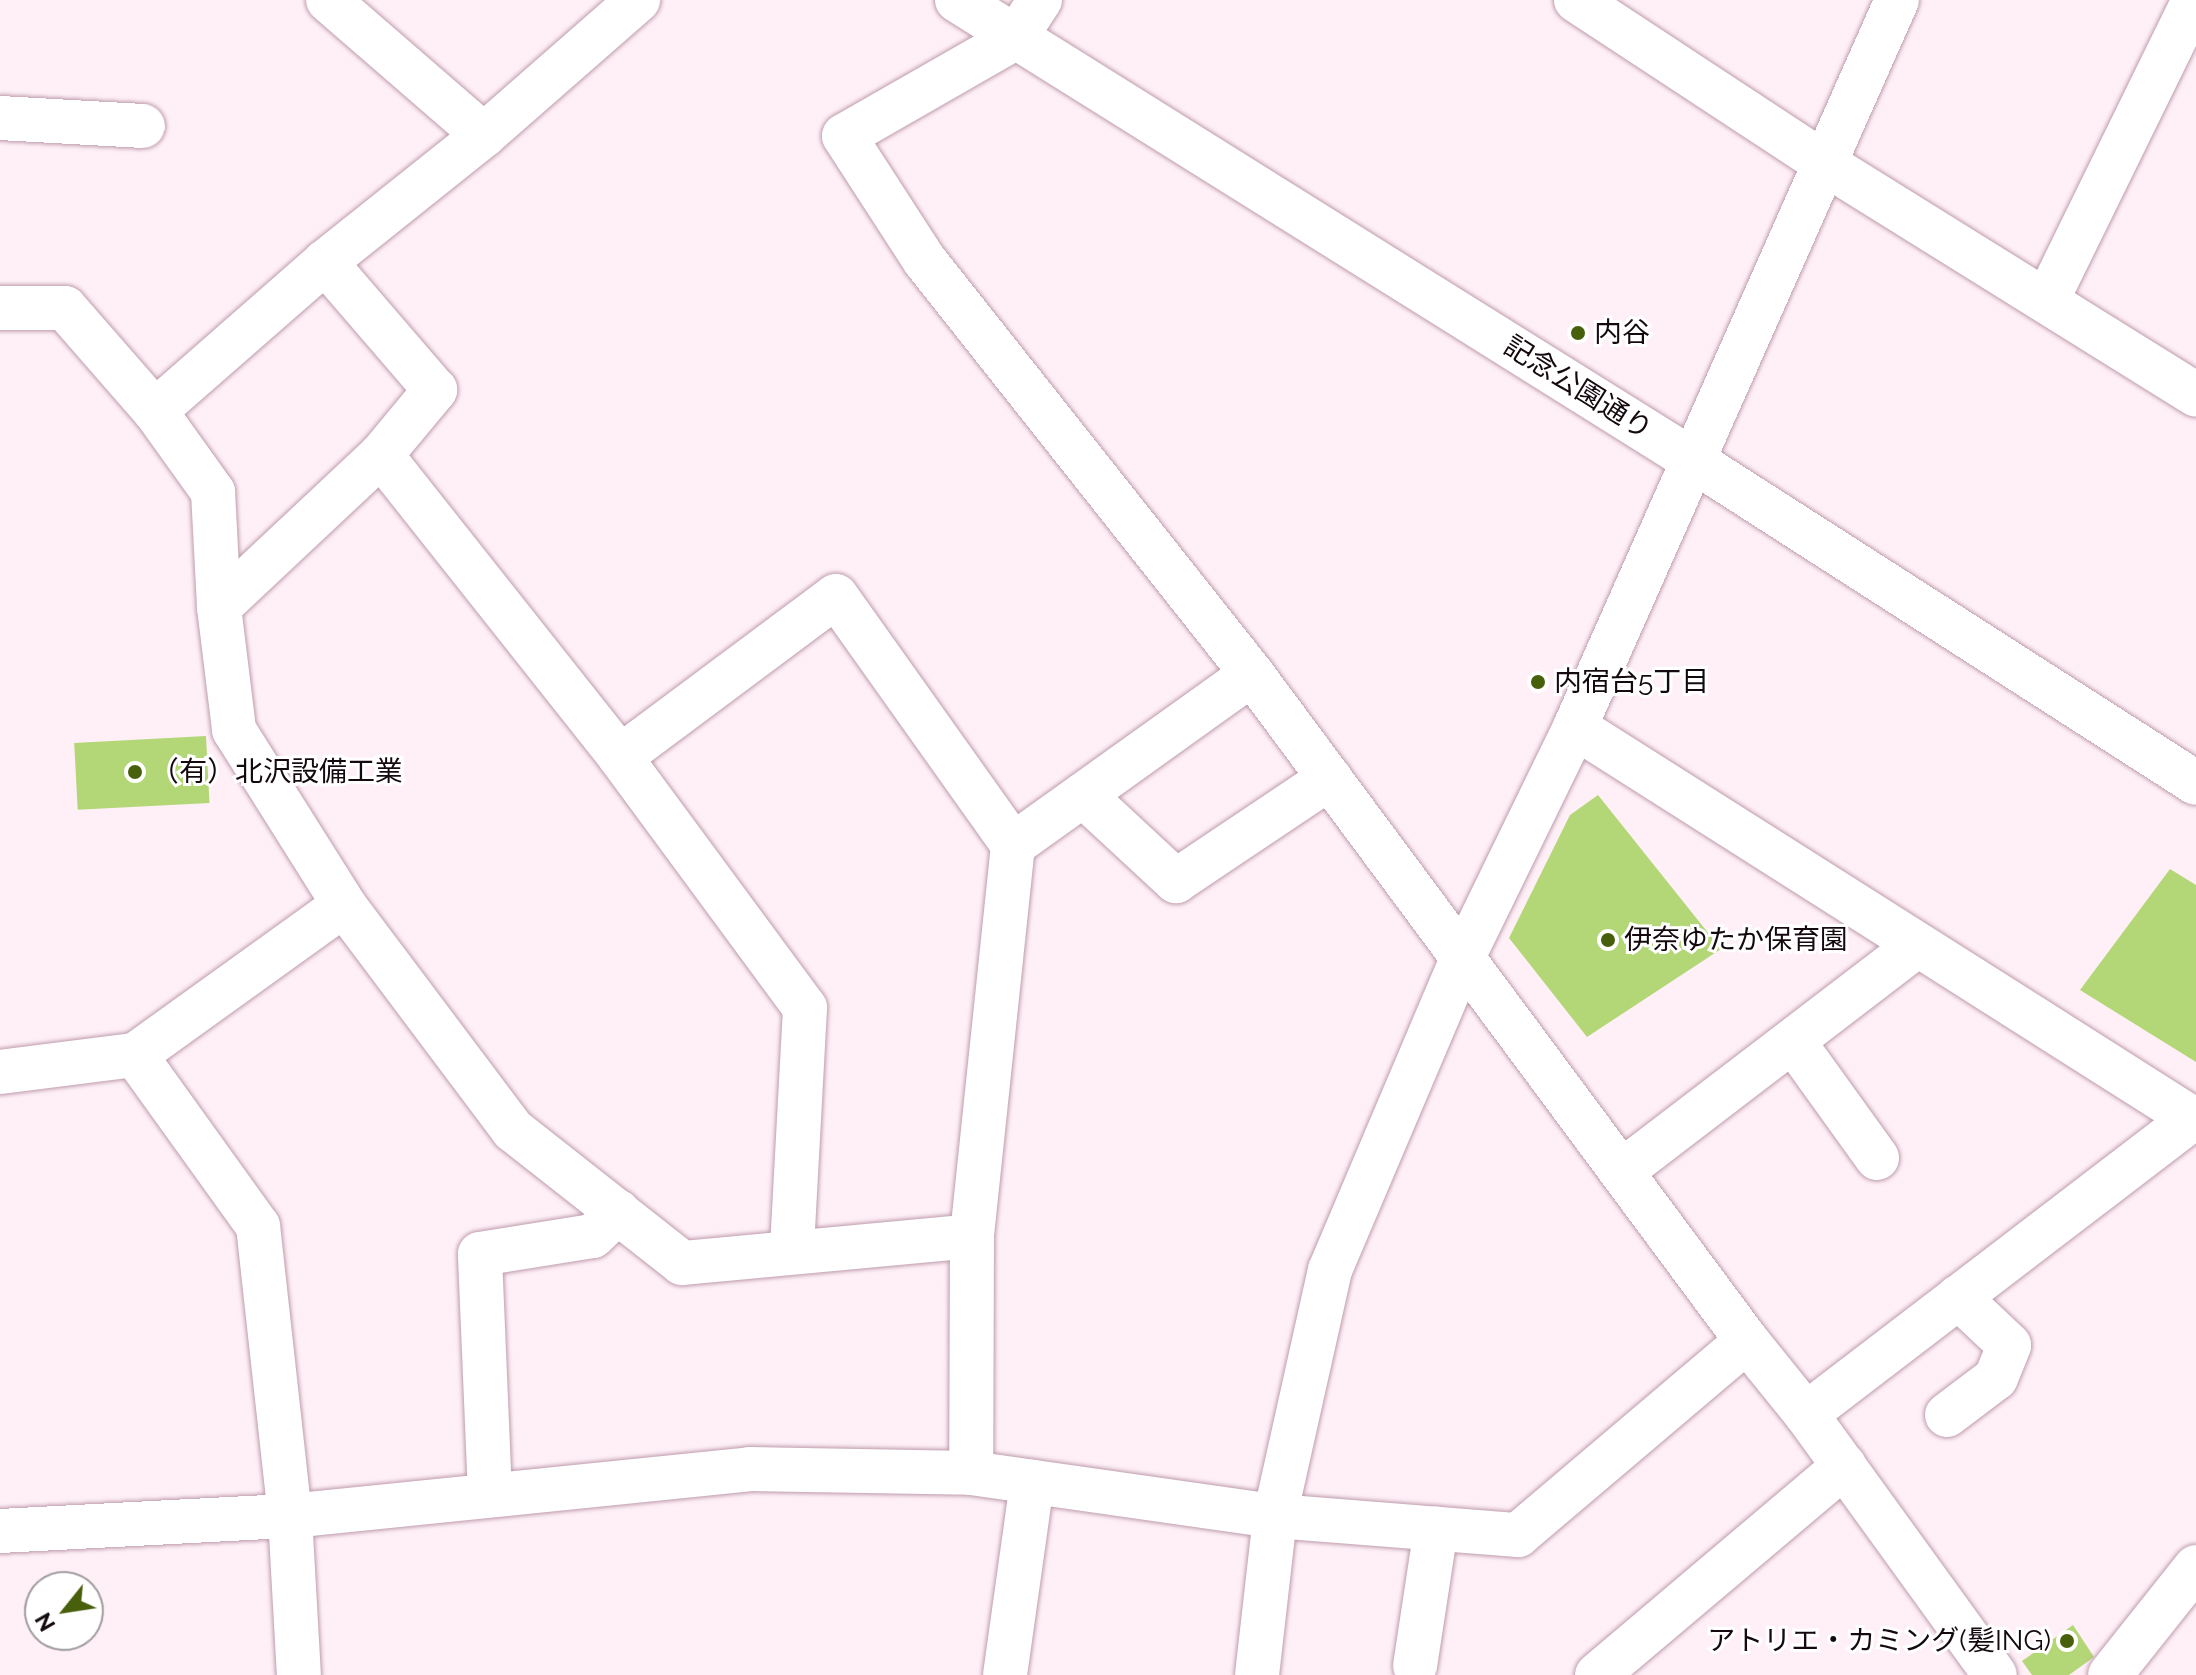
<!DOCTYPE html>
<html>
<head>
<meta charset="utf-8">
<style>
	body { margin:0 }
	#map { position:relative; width:2196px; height:1675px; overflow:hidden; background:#fff0f7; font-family:Raleway,"Noto Sans JP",sans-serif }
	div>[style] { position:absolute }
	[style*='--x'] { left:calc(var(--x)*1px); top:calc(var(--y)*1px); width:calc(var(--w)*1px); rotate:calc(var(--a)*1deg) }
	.building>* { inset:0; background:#b3d676; transform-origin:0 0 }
	.roads { filter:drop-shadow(0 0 2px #be9cad) drop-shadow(0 0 2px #be9cad) }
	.minor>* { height:44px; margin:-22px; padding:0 22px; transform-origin:22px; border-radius:22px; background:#fff }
	.dots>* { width:22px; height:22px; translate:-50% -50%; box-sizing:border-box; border:4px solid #fff; border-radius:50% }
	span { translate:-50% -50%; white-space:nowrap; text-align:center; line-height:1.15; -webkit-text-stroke:6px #fff; paint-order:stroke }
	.poi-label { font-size:28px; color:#14090f }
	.left { translate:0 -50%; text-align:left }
	.right { translate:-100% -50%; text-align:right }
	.street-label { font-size:28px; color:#14090f }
	.north { position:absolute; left:24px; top:1571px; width:80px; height:80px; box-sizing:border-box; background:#fff; border:2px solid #a19d9f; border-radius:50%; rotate:240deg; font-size:22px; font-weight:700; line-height:32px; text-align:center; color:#14090f }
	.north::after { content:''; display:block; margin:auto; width:28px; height:36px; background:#485f0b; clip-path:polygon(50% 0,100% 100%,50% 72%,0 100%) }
</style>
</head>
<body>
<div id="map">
	<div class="building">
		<div style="left:206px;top:736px;width:67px;height:132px;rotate:87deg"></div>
		<div style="clip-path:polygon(1598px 795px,1721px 949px,1587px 1037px,1509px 938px,1570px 815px)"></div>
		<div style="clip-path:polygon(2170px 869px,2196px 885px,2196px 1062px,2080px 990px)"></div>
		<div style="clip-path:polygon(2073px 1625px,2094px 1657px,2069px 1675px,2032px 1675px,2022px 1661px)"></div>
	</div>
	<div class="roads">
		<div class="minor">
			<div style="--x:328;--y:0;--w:206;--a:40.9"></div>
			<div style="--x:957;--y:0;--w:869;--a:32.03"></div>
			<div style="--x:1694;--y:461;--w:596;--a:32.68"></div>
			<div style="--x:1040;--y:0;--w:45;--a:123.3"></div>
			<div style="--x:1015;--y:38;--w:197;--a:150.2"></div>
			<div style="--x:844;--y:136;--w:149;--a:57.1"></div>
			<div style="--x:925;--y:261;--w:527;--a:51.63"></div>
			<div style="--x:1252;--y:674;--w:831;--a:53.42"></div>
			<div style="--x:1747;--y:1341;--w:94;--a:51.1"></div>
			<div style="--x:1806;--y:1414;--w:322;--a:54.1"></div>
			<div style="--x:1576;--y:0;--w:297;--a:33.3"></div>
			<div style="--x:1824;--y:163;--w:438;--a:31.9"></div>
			<div style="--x:0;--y:118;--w:143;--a:3.2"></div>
			<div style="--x:2047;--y:300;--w:334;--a:-63.9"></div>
			<div style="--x:0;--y:308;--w:65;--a:0"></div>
			<div style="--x:65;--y:308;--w:137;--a:48.9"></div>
			<div style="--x:155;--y:411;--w:100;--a:54.4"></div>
			<div style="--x:213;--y:492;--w:115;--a:87"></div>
			<div style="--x:219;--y:607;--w:124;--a:83"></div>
			<div style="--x:234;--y:730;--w:207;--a:57.8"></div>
			<div style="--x:344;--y:905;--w:281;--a:53.1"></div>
			<div style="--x:513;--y:1130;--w:215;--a:38.2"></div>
			<div style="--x:682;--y:1263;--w:291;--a:-5.3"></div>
			<div style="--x:155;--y:411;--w:226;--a:-41.2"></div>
			<div style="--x:325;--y:262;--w:203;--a:-38.6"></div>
			<div style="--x:484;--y:135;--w:205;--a:-41.2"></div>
			<div style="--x:381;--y:455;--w:385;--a:51.6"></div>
			<div style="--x:620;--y:757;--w:312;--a:53.6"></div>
			<div style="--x:805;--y:1008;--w:242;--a:93.1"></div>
			<div style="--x:219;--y:607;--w:222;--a:-43.2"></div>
			<div style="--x:381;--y:455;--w:85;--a:-50.3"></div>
			<div style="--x:435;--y:390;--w:169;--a:-130.7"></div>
			<div style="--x:1575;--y:727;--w:735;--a:32.39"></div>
			<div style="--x:620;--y:757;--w:269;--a:-36.7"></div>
			<div style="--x:836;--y:596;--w:305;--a:54.6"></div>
			<div style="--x:1013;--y:845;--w:393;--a:96"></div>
			<div style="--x:972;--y:1236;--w:237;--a:90.2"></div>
			<div style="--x:1083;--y:795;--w:127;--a:42.8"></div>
			<div style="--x:1176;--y:881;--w:185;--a:-33.8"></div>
			<div style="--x:1013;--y:845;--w:294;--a:-35.6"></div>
			<div style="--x:1793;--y:1041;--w:144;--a:54.3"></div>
			<div style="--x:135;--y:1055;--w:211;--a:54.3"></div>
			<div style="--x:258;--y:1226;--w:292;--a:83.7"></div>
			<div style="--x:290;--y:1516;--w:159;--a:86.8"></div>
			<div style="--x:0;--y:1072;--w:136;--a:-7.2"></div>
			<div style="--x:135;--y:1055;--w:257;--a:-35.7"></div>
			<div style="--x:1622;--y:1171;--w:372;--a:-37.4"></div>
			<div style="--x:1806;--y:1414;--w:486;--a:-37.4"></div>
			<div style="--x:1947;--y:1415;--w:61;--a:-37.1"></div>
			<div style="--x:1996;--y:1378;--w:35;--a:-68"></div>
			<div style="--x:2009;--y:1345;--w:70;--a:-136.7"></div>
			<div style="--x:490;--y:1495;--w:241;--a:-92.4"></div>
			<div style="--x:480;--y:1254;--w:114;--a:-9.1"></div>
			<div style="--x:593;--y:1236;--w:35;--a:-44"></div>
			<div style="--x:0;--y:1531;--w:290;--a:-3"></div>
			<div style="--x:290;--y:1516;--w:461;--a:-5.8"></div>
			<div style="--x:749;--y:1469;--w:222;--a:1"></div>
			<div style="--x:971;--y:1473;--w:307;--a:8.1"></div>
			<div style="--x:1275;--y:1516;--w:244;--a:4.5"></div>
			<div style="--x:1518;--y:1535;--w:300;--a:-40.3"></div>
			<div style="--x:1415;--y:1666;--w:139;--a:-81.3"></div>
			<div style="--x:1005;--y:1675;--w:195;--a:-82"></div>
			<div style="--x:1257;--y:1675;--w:160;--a:-83.5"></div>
			<div style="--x:1275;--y:1516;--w:252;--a:-77.4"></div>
			<div style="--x:1330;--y:1270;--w:342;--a:-67"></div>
			<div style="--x:1464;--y:955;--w:254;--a:-64"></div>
			<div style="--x:1575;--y:727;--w:795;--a:-66.11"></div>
			<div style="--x:1597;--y:1675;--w:324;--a:-40.2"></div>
			<div style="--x:2110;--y:1675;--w:138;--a:-51.5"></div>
		</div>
	</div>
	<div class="dots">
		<div style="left:1578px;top:333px;background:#485f0b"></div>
		<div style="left:1538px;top:682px;background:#485f0b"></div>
		<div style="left:135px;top:772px;background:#485f0b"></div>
		<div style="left:1608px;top:940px;background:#485f0b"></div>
		<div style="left:2067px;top:1641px;background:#485f0b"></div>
	</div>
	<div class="poi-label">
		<span class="left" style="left:1594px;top:333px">内谷</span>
		<span class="left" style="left:1554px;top:682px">内宿台5丁目</span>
		<span class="left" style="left:151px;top:772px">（有）北沢設備工業</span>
		<span class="left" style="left:1624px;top:940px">伊奈ゆたか保育園</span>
		<span class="right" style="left:2051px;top:1641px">アトリエ・カミング(髪ING)</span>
	</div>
	<div class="street-label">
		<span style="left:1578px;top:388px;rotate:32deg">記念公園通り</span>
	</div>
	<div class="north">N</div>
</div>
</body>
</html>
